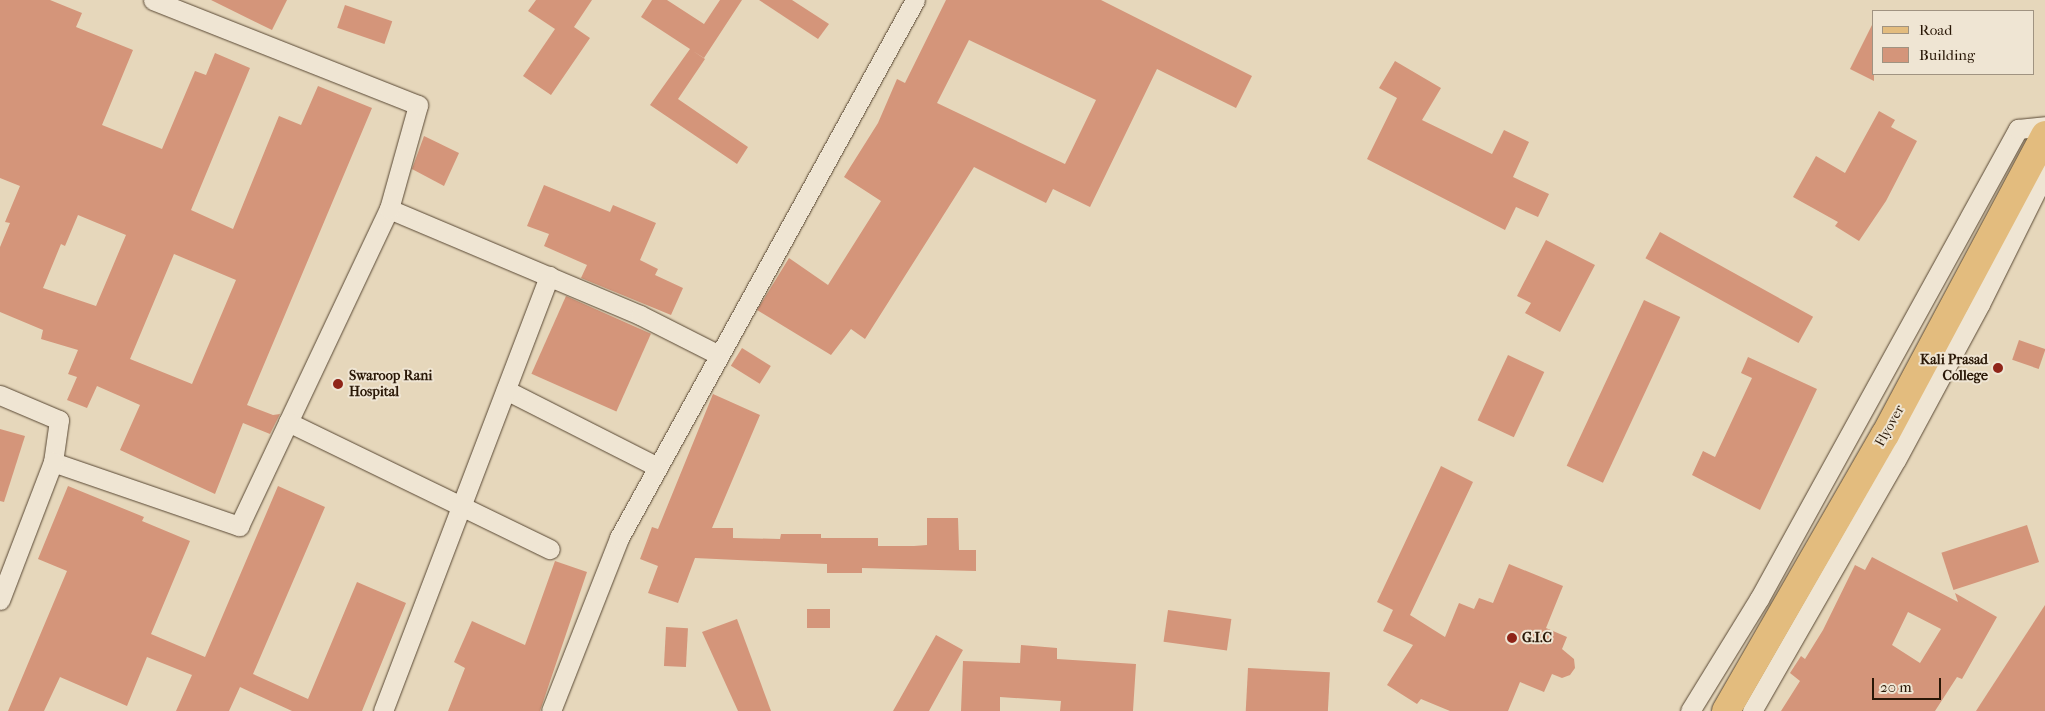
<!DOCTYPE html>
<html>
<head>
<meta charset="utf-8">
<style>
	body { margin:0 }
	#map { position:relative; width:2045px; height:711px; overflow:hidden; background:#e6d7bb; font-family:"IM FELL French Canon",serif }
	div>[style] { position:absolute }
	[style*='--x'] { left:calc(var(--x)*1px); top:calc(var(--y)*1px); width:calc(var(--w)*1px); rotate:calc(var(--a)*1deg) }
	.building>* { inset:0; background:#d4957a; transform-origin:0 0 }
	.roads { filter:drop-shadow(0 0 1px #584733) drop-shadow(0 0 1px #584733) }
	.minor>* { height:19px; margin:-9.5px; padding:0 9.5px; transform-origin:9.5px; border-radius:9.5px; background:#efe5d3 }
	.primary>* { height:28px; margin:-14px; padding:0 14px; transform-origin:14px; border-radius:14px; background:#e3bc7e }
	.dots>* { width:14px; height:14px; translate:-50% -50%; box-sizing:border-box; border:2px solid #efe5d3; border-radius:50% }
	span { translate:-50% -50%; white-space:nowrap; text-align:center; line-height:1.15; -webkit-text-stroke:4px #efe5d3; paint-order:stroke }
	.poi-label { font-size:14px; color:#291706; font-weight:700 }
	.right { translate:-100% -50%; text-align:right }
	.left { translate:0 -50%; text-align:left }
	.street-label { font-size:14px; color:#291706 }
	.legend { position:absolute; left:1872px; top:10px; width:162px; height:65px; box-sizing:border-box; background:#efe5d3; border:1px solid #a09381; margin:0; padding:6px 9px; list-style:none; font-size:15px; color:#291706 }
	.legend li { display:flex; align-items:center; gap:10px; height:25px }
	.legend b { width:25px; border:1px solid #a09381 }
	.scale { position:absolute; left:1872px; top:678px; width:69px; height:22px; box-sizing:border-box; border:2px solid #291706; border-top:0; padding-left:6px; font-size:15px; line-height:18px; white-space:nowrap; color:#291706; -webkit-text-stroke:4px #efe5d3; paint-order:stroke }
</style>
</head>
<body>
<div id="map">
	<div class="building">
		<div style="clip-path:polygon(evenodd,0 0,50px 0,82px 13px,76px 27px,133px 50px,102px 125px,162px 149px,195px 71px,206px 75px,215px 53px,250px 68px,191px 210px,233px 229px,279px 116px,301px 125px,318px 86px,372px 108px,247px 405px,273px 415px,280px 414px,270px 434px,243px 423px,215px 494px,120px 450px,140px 405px,97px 386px,87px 408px,67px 400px,77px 377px,68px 374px,78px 350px,41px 339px,43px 330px,0 312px,0 247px,10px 223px,5px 222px,20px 186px,0 178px,0 0,78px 215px,126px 235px,96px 306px,43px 288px,61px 244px,65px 246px,78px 215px,0 0,174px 254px,236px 280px,192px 384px,130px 359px,174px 254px)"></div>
		<div style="clip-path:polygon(211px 0,287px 0,272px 30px)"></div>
		<div style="clip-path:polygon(536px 0,592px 0,574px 27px,590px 38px,551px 95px,523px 76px,555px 29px,528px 11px)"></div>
		<div style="clip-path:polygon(652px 0,667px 0,704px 24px,720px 0,742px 0,704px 58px,693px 51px,705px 59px,678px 99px,748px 147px,737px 164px,650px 105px,690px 49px,641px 17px)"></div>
		<div style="clip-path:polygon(759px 0,792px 0,829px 24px,818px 39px)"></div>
		<div style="clip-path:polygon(evenodd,946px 0,1101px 0,1252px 76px,1236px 108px,1157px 69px,1090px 207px,1053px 189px,1046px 203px,974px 167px,865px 339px,851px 329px,831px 355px,757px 310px,789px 258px,828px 285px,881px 201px,844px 177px,878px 123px,897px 79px,905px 83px,946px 0,969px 40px,1096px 100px,1065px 164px,937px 103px,969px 40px)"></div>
		<div style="left:345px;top:5px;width:50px;height:24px;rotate:19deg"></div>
		<div style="clip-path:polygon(1874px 21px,1874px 81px,1850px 69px)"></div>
		<div style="clip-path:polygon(1395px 61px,1441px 88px,1422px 120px,1492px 154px,1504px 130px,1529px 142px,1513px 177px,1549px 194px,1538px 217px,1516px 207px,1505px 230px,1367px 159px,1397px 98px,1379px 88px)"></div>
		<div style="clip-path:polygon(1879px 111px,1895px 120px,1891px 127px,1917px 141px,1886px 201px,1859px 241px,1835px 226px,1838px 222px,1793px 197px,1816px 156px,1845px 173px)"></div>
		<div style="clip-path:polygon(424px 136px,459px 153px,444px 186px,412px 169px)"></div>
		<div style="clip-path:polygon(544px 185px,610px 212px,613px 205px,656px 223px,640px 260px,658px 269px,655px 275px,683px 288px,671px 315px,581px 278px,587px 265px,544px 246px,549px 234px,527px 226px)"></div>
		<div style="left:1660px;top:232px;width:175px;height:30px;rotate:29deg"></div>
		<div style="clip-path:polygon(1546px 240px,1595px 265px,1560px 332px,1525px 313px,1531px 303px,1517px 296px)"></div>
		<div style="left:566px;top:296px;width:93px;height:85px;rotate:24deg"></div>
		<div style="left:1644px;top:300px;width:40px;height:183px;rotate:25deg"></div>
		<div style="left:2019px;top:340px;width:28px;height:21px;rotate:19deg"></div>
		<div style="left:742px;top:348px;width:34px;height:21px;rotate:32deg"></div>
		<div style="left:1508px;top:355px;width:40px;height:72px;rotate:25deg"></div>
		<div style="clip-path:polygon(1748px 357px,1817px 389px,1760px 510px,1692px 475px,1703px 451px,1715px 457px,1752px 378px,1741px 373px)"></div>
		<div style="clip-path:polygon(713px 394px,760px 415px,712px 528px,733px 528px,733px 538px,780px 539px,781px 534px,821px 534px,821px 538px,878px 538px,878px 546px,914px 546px,927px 545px,927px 518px,958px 518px,959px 550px,976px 550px,976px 571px,862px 568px,862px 573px,827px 573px,827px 564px,695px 558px,678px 603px,648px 593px,658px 566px,640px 559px,652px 527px,658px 529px)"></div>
		<div style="clip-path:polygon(0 429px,25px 436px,4px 502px,0 501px)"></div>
		<div style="clip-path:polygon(1441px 466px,1473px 482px,1410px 615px,1445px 637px,1459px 603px,1474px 609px,1479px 598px,1493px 603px,1509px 564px,1563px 586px,1546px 628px,1567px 637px,1562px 649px,1574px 659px,1575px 668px,1570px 675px,1562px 678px,1552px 674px,1544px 692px,1520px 682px,1508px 711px,1450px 711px,1421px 699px,1417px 704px,1387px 685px,1413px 645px,1383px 631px,1393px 610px,1377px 602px)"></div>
		<div style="clip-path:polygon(68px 486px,144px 517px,142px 521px,190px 541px,151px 634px,205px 657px,278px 486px,325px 507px,253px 674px,308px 699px,357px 582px,406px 603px,362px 711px,292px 711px,240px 687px,229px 711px,176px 711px,192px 675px,147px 657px,127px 706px,60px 677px,44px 711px,8px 711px,67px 571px,38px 559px)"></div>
		<div style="left:2027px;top:525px;width:39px;height:90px;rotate:72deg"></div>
		<div style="clip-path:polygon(evenodd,1872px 557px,1958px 602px,1955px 593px,1997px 617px,1962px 679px,1957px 677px,1935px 711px,1781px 711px,1800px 681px,1790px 673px,1801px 656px,1805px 659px,1823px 630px,1855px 565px,1865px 570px,1872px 557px,1908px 612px,1941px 629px,1920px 663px,1892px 645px,1908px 612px)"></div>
		<div style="clip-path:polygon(555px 561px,587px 572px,540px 711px,448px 711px,465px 668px,454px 662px,472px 621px,525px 645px)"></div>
		<div style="clip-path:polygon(2045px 605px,2045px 711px,1976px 711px,1987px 694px)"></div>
		<div style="left:807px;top:609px;width:23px;height:19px"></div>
		<div style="left:1168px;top:610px;width:64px;height:32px;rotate:8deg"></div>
		<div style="clip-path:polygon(737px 619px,771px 711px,738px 711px,702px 632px)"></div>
		<div style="left:666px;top:627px;width:22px;height:39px;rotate:3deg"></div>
		<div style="clip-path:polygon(936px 635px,963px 650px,950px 673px,929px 711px,893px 711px)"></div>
		<div style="clip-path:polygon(1021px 645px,1057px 648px,1057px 659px,1136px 664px,1133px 711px,1060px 711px,1061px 701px,1000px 697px,1000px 711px,961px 711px,963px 661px,1020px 663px)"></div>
		<div style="left:1248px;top:668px;width:82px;height:43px;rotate:3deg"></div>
	</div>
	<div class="roads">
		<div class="minor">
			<div style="--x:389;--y:209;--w:272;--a:22.9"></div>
			<div style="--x:640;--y:315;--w:89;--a:26.9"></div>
			<div style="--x:506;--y:390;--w:170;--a:26.9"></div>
			<div style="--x:0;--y:395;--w:64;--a:23"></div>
			<div style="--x:59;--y:420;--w:42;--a:98.1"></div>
			<div style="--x:53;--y:462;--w:197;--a:19"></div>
			<div style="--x:239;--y:526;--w:351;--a:-64.7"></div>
			<div style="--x:389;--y:209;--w:108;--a:-74.4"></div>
			<div style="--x:418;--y:105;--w:285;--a:-158.4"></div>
			<div style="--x:288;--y:422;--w:291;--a:25.9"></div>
			<div style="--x:0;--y:600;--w:148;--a:-69"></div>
			<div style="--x:383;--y:711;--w:466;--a:-69.1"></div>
			<div style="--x:551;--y:711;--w:186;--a:-68.5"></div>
			<div style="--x:619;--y:538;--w:614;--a:-61.18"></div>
			<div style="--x:1690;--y:711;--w:132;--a:-58.4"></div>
			<div style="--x:1759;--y:599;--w:537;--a:-61.14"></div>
			<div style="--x:2018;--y:129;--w:27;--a:-6"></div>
			<div style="--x:1752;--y:711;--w:289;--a:-60.2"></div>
			<div style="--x:1896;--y:460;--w:177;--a:-61.7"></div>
			<div style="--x:1980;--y:304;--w:146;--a:-63.6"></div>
		</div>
		<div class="primary">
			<div style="--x:1726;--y:711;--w:319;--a:-60.1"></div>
			<div style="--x:1885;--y:435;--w:340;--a:-61.9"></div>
		</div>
	</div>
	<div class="dots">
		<div style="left:1998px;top:368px;background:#8f2418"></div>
		<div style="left:338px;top:384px;background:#8f2418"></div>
		<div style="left:1512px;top:638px;background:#8f2418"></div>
	</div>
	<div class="poi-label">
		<span class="right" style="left:1988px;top:368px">Kali Prasad<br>College</span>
		<span class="left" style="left:349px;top:384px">Swaroop Rani<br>Hospital</span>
		<span class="left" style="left:1522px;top:638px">G.I.C</span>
	</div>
	<div class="street-label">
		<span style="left:1890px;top:426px;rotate:-61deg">Flyover</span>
	</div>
	<ul class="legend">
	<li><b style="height:6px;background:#e3bc7e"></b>Road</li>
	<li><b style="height:14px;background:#d4957a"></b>Building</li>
	</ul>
	<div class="scale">20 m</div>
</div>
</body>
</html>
